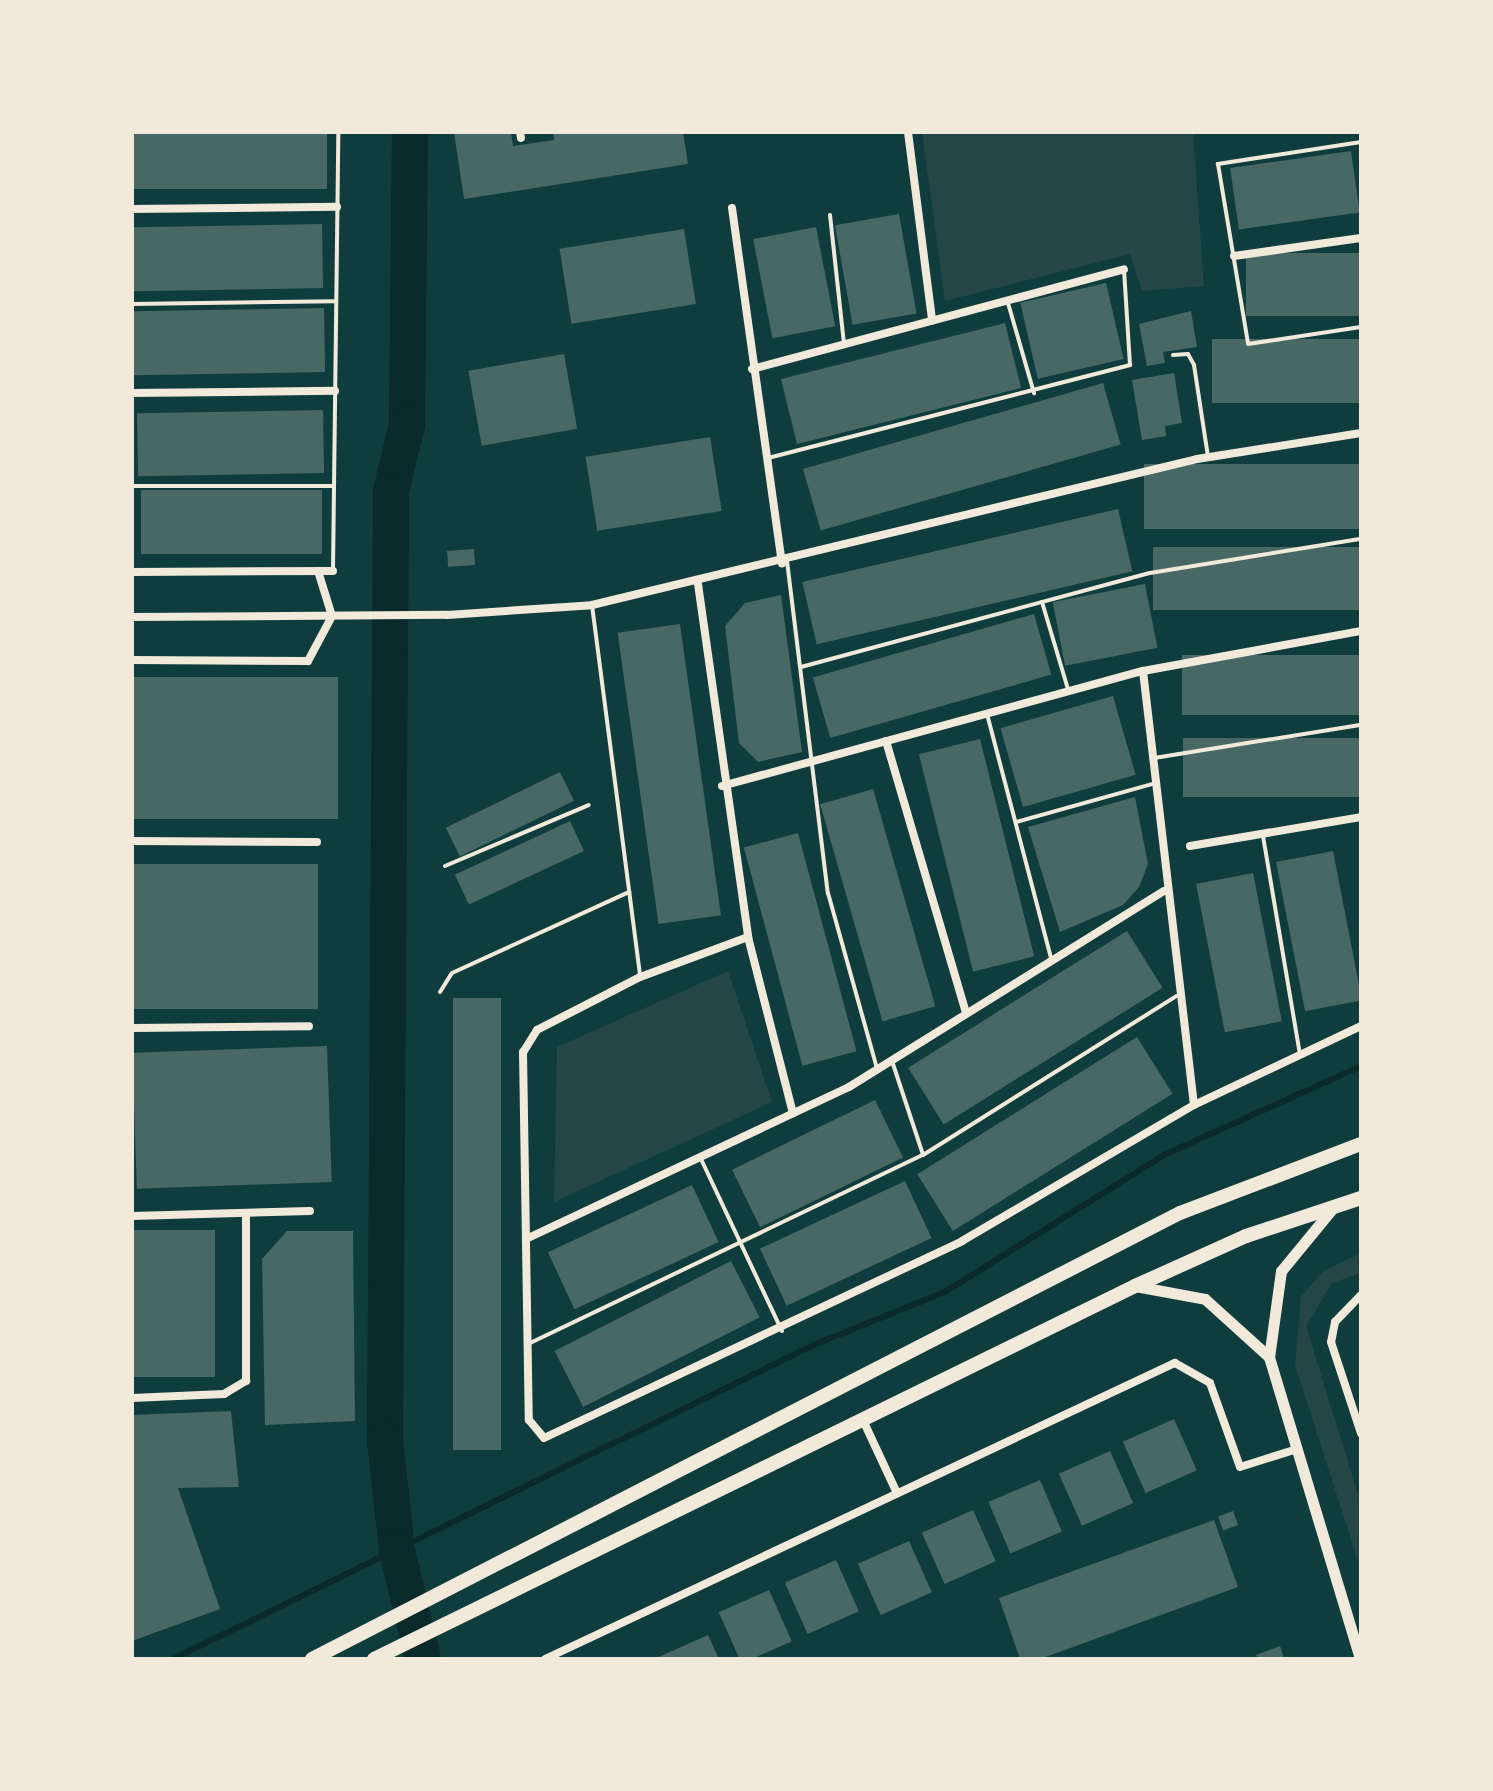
<!DOCTYPE html>
<html>
<head>
<meta charset="utf-8">
<style>
	body { margin:0 }
	#map { position:relative; width:1493px; height:1791px; overflow:hidden; background:#0f3d3e; font-family:"Fira Sans",sans-serif }
	div>[style] { position:absolute }
	[style*='--x'] { left:calc(var(--x)*1px); top:calc(var(--y)*1px); width:calc(var(--w)*1px); rotate:calc(var(--a)*1deg) }
	.green>* { inset:0; background:#244646 }
	.stream>* { height:6px; margin:-3px; padding:0 3px; transform-origin:3px; border-radius:3px; background:#0a2a2b }
	.river>* { height:36px; margin:-18px; padding:0 18px; transform-origin:18px; border-radius:18px; background:#0a2a2b }
	.building>* { inset:0; background:#486865; transform-origin:0 0 }
	.service>* { height:4px; margin:-2px; padding:0 2px; transform-origin:2px; border-radius:2px; background:#f1e9da }
	.minor>* { height:8px; margin:-4px; padding:0 4px; transform-origin:4px; border-radius:4px; background:#f1e9da }
	.tertiary>* { height:11px; margin:-5.5px; padding:0 5.5px; transform-origin:5.5px; border-radius:5.5px; background:#f1e9da }
	.primary>* { height:14px; margin:-7px; padding:0 7px; transform-origin:7px; border-radius:7px; background:#f1e9da }
	span { translate:-50% -50%; white-space:nowrap; text-align:center; line-height:1.15; -webkit-text-stroke:6px #f1e9da; paint-order:stroke }
	.frame { position:absolute; inset:0; border:134px solid #f1e9da; pointer-events:none }
</style>
</head>
<body>
<div id="map">
	<div class="green">
		<div style="clip-path:polygon(922px 132px,1193px 132px,1204px 286px,1142px 291px,1130px 254px,945px 301px)"></div>
		<div style="clip-path:polygon(728px 971px,772px 1102px,554px 1202px,557px 1047px)"></div>
		<div style="clip-path:polygon(1361px 1253px,1361px 1273px,1332px 1283px,1306px 1326px,1361px 1504px,1361px 1570px,1295px 1365px,1301px 1297px,1323px 1271px)"></div>
	</div>
	<div class="stream">
		<div style="--x:173;--y:1659;--w:716;--a:-26.1"></div>
		<div style="--x:816;--y:1344;--w:139;--a:-22"></div>
		<div style="--x:945;--y:1292;--w:258;--a:-32"></div>
		<div style="--x:1164;--y:1155;--w:216;--a:-24.3"></div>
	</div>
	<div class="river">
		<div style="--x:410;--y:132;--w:293;--a:90.6"></div>
		<div style="--x:407;--y:425;--w:68;--a:103.6"></div>
		<div style="--x:391;--y:491;--w:950;--a:90.36"></div>
		<div style="--x:385;--y:1441;--w:110;--a:83.7"></div>
		<div style="--x:397;--y:1550;--w:112;--a:76.6"></div>
	</div>
	<div class="building">
		<div style="left:132px;top:132px;width:195px;height:57px"></div>
		<div style="clip-path:polygon(454px 132px,511px 132px,513px 146px,554px 140px,553px 132px,683px 132px,688px 164px,464px 199px)"></div>
		<div style="left:1351px;top:151px;width:62px;height:122px;rotate:82deg"></div>
		<div style="left:899px;top:214px;width:101px;height:65px;rotate:80deg"></div>
		<div style="left:322px;top:224px;width:64px;height:190px;rotate:89deg"></div>
		<div style="left:816px;top:227px;width:101px;height:64px;rotate:79deg"></div>
		<div style="left:684px;top:229px;width:76px;height:126px;rotate:81deg"></div>
		<div style="left:1361px;top:253px;width:63px;height:115px;rotate:90deg"></div>
		<div style="left:1106px;top:283px;width:78px;height:88px;rotate:77deg"></div>
		<div style="left:324px;top:308px;width:64px;height:192px;rotate:89deg"></div>
		<div style="clip-path:polygon(1191px 311px,1197px 347px,1163px 352px,1165px 363px,1147px 366px,1139px 324px)"></div>
		<div style="left:1005px;top:323px;width:67px;height:231px;rotate:76deg"></div>
		<div style="left:1361px;top:339px;width:64px;height:149px;rotate:90deg"></div>
		<div style="left:564px;top:354px;width:76px;height:97px;rotate:80deg"></div>
		<div style="clip-path:polygon(1174px 373px,1182px 423px,1165px 426px,1166px 436px,1142px 440px,1132px 380px)"></div>
		<div style="left:1103px;top:383px;width:64px;height:312px;rotate:74deg"></div>
		<div style="left:323px;top:410px;width:63px;height:186px;rotate:89deg"></div>
		<div style="left:710px;top:437px;width:75px;height:126px;rotate:81deg"></div>
		<div style="left:1361px;top:464px;width:65px;height:217px;rotate:90deg"></div>
		<div style="left:322px;top:490px;width:64px;height:181px;rotate:90deg"></div>
		<div style="left:1118px;top:509px;width:64px;height:324px;rotate:77deg"></div>
		<div style="left:1361px;top:547px;width:63px;height:208px;rotate:90deg"></div>
		<div style="left:474px;top:549px;width:16px;height:27px;rotate:86deg"></div>
		<div style="left:1145px;top:584px;width:65px;height:94px;rotate:79deg"></div>
		<div style="clip-path:polygon(781px 595px,802px 752px,758px 762px,739px 743px,725px 626px,745px 603px)"></div>
		<div style="left:1034px;top:614px;width:63px;height:230px;rotate:74deg"></div>
		<div style="left:680px;top:624px;width:294px;height:63px;rotate:82deg"></div>
		<div style="left:1361px;top:655px;width:60px;height:179px;rotate:90deg"></div>
		<div style="left:338px;top:677px;width:142px;height:206px;rotate:90deg"></div>
		<div style="left:1113px;top:696px;width:82px;height:117px;rotate:74deg"></div>
		<div style="left:1361px;top:738px;width:59px;height:178px;rotate:90deg"></div>
		<div style="left:980px;top:739px;width:224px;height:63px;rotate:76deg"></div>
		<div style="left:560px;top:772px;width:32px;height:127px;rotate:64deg"></div>
		<div style="left:873px;top:789px;width:226px;height:55px;rotate:74deg"></div>
		<div style="clip-path:polygon(1135px 797px,1148px 864px,1139px 887px,1123px 905px,1060px 932px,1028px 827px)"></div>
		<div style="left:570px;top:821px;width:33px;height:127px;rotate:65deg"></div>
		<div style="left:798px;top:833px;width:226px;height:56px;rotate:75deg"></div>
		<div style="left:1333px;top:851px;width:152px;height:58px;rotate:79deg"></div>
		<div style="left:132px;top:864px;width:186px;height:145px"></div>
		<div style="left:1253px;top:873px;width:151px;height:58px;rotate:79deg"></div>
		<div style="left:1127px;top:931px;width:67px;height:258px;rotate:58deg"></div>
		<div style="left:501px;top:998px;width:452px;height:48px;rotate:90deg"></div>
		<div style="left:1137px;top:1037px;width:67px;height:259px;rotate:58deg"></div>
		<div style="left:327px;top:1046px;width:136px;height:195px;rotate:88deg"></div>
		<div style="left:875px;top:1100px;width:64px;height:159px;rotate:64deg"></div>
		<div style="left:905px;top:1181px;width:63px;height:160px;rotate:65deg"></div>
		<div style="left:692px;top:1185px;width:63px;height:159px;rotate:65deg"></div>
		<div style="left:132px;top:1230px;width:83px;height:147px"></div>
		<div style="clip-path:polygon(287px 1231px,353px 1231px,355px 1421px,265px 1425px,262px 1259px)"></div>
		<div style="left:731px;top:1261px;width:63px;height:198px;rotate:63deg"></div>
		<div style="clip-path:polygon(231px 1411px,239px 1487px,178px 1488px,220px 1609px,132px 1641px,132px 1415px)"></div>
		<div style="left:1174px;top:1419px;width:56px;height:56px;rotate:66deg"></div>
		<div style="left:1110px;top:1451px;width:57px;height:56px;rotate:66deg"></div>
		<div style="left:1040px;top:1480px;width:56px;height:56px;rotate:67deg"></div>
		<div style="left:973px;top:1510px;width:56px;height:56px;rotate:66deg"></div>
		<div style="left:1233px;top:1511px;width:15px;height:16px;rotate:70deg"></div>
		<div style="clip-path:polygon(1214px 1520px,1238px 1587px,1040px 1659px,1020px 1659px,999px 1598px)"></div>
		<div style="left:909px;top:1541px;width:56px;height:56px;rotate:66deg"></div>
		<div style="left:836px;top:1560px;width:56px;height:56px;rotate:66deg"></div>
		<div style="left:769px;top:1590px;width:56px;height:55px;rotate:66deg"></div>
		<div style="clip-path:polygon(708px 1635px,719px 1659px,654px 1659px)"></div>
		<div style="clip-path:polygon(1280px 1646px,1284px 1659px,1258px 1659px,1256px 1655px)"></div>
	</div>
	<div class="service">
		<div style="--x:703;--y:132;--w:33;--a:0"></div>
		<div style="--x:1361;--y:142;--w:145;--a:171.3"></div>
		<div style="--x:1218;--y:164;--w:182;--a:80.5"></div>
		<div style="--x:1248;--y:344;--w:114;--a:-8.6"></div>
		<div style="--x:830;--y:215;--w:130;--a:83.8"></div>
		<div style="--x:1008;--y:303;--w:94;--a:73.9"></div>
		<div style="--x:132;--y:304;--w:204;--a:-0.8"></div>
		<div style="--x:1173;--y:355;--w:15;--a:-4"></div>
		<div style="--x:1188;--y:354;--w:13;--a:61"></div>
		<div style="--x:1194;--y:365;--w:93;--a:81.3"></div>
		<div style="--x:768;--y:458;--w:374;--a:-14.4"></div>
		<div style="--x:1130;--y:365;--w:95;--a:-93.6"></div>
		<div style="--x:132;--y:486;--w:202;--a:0"></div>
		<div style="--x:787;--y:561;--w:335;--a:83"></div>
		<div style="--x:828;--y:893;--w:182;--a:74.4"></div>
		<div style="--x:333;--y:570;--w:438;--a:-89.3"></div>
		<div style="--x:1042;--y:602;--w:91;--a:73.4"></div>
		<div style="--x:592;--y:605;--w:374;--a:82.6"></div>
		<div style="--x:801;--y:667;--w:361;--a:-15.1"></div>
		<div style="--x:1150;--y:573;--w:214;--a:-9.2"></div>
		<div style="--x:987;--y:714;--w:252;--a:75.3"></div>
		<div style="--x:1154;--y:758;--w:210;--a:-9.1"></div>
		<div style="--x:1016;--y:822;--w:141;--a:-15.6"></div>
		<div style="--x:1263;--y:836;--w:221;--a:80.4"></div>
		<div style="--x:445;--y:866;--w:156;--a:-23"></div>
		<div style="--x:440;--y:992;--w:22;--a:-58"></div>
		<div style="--x:452;--y:973;--w:195;--a:-24.6"></div>
		<div style="--x:892;--y:1061;--w:99;--a:71.7"></div>
		<div style="--x:701;--y:1159;--w:190;--a:64.8"></div>
		<div style="--x:528;--y:1344;--w:438;--a:-25.6"></div>
		<div style="--x:923;--y:1155;--w:299;--a:-32.1"></div>
	</div>
	<div class="minor">
		<div style="--x:520;--y:132;--w:6;--a:81"></div>
		<div style="--x:908;--y:132;--w:190;--a:82.7"></div>
		<div style="--x:732;--y:208;--w:359;--a:82"></div>
		<div style="--x:132;--y:209;--w:205;--a:-0.6"></div>
		<div style="--x:1234;--y:256;--w:128;--a:-8.1"></div>
		<div style="--x:752;--y:369;--w:385;--a:-15"></div>
		<div style="--x:132;--y:393;--w:203;--a:-0.6"></div>
		<div style="--x:132;--y:572;--w:201;--a:-0.3"></div>
		<div style="--x:698;--y:584;--w:357;--a:81.9"></div>
		<div style="--x:748;--y:937;--w:182;--a:75.7"></div>
		<div style="--x:132;--y:617;--w:315;--a:-0.4"></div>
		<div style="--x:447;--y:615;--w:145;--a:-3.9"></div>
		<div style="--x:592;--y:605;--w:622;--a:-13.57"></div>
		<div style="--x:1197;--y:459;--w:166;--a:-9"></div>
		<div style="--x:132;--y:660;--w:176;--a:0.3"></div>
		<div style="--x:308;--y:661;--w:51;--a:-61.9"></div>
		<div style="--x:332;--y:616;--w:47;--a:-107.3"></div>
		<div style="--x:1143;--y:671;--w:437;--a:83.3"></div>
		<div style="--x:886;--y:741;--w:280;--a:73.6"></div>
		<div style="--x:722;--y:786;--w:436;--a:-15.3"></div>
		<div style="--x:1143;--y:671;--w:222;--a:-10.4"></div>
		<div style="--x:132;--y:841;--w:185;--a:0.3"></div>
		<div style="--x:1190;--y:846;--w:173;--a:-9.6"></div>
		<div style="--x:748;--y:937;--w:115;--a:159.7"></div>
		<div style="--x:640;--y:977;--w:116;--a:152.8"></div>
		<div style="--x:537;--y:1030;--w:26;--a:122"></div>
		<div style="--x:523;--y:1052;--w:368;--a:89.1"></div>
		<div style="--x:529;--y:1420;--w:23;--a:50"></div>
		<div style="--x:544;--y:1438;--w:462;--a:-25.2"></div>
		<div style="--x:962;--y:1241;--w:269;--a:-30.4"></div>
		<div style="--x:1194;--y:1105;--w:185;--a:-25.3"></div>
		<div style="--x:132;--y:1028;--w:177;--a:-0.6"></div>
		<div style="--x:132;--y:1216;--w:178;--a:-1.6"></div>
		<div style="--x:526;--y:1239;--w:357;--a:-25.2"></div>
		<div style="--x:849;--y:1087;--w:371;--a:-31.9"></div>
		<div style="--x:1361;--y:1295;--w:37;--a:134"></div>
		<div style="--x:1335;--y:1322;--w:20;--a:101"></div>
		<div style="--x:1331;--y:1342;--w:96;--a:71.8"></div>
		<div style="--x:132;--y:1398;--w:92;--a:-2.5"></div>
		<div style="--x:224;--y:1394;--w:26;--a:-31"></div>
		<div style="--x:246;--y:1381;--w:168;--a:-90"></div>
		<div style="--x:862;--y:1418;--w:83;--a:65"></div>
		<div style="--x:545;--y:1659;--w:696;--a:-25.17"></div>
		<div style="--x:1175;--y:1363;--w:40;--a:29.7"></div>
		<div style="--x:1210;--y:1383;--w:89;--a:70.3"></div>
		<div style="--x:1240;--y:1467;--w:60;--a:-17.5"></div>
	</div>
	<div class="tertiary">
		<div style="--x:1332;--y:1209;--w:80;--a:129.4"></div>
		<div style="--x:1281;--y:1271;--w:87;--a:97.9"></div>
		<div style="--x:1269;--y:1357;--w:315;--a:73.2"></div>
		<div style="--x:1135;--y:1286;--w:71;--a:10.5"></div>
		<div style="--x:1205;--y:1299;--w:86;--a:42.2"></div>
	</div>
	<div class="primary">
		<div style="--x:312;--y:1659;--w:976;--a:-27.2"></div>
		<div style="--x:1180;--y:1213;--w:194;--a:-20.9"></div>
		<div style="--x:374;--y:1659;--w:847;--a:-26.11"></div>
		<div style="--x:1135;--y:1286;--w:122;--a:-24.2"></div>
		<div style="--x:1246;--y:1236;--w:121;--a:-18.3"></div>
	</div>
	<div class="frame"></div>
</div>
</body>
</html>
